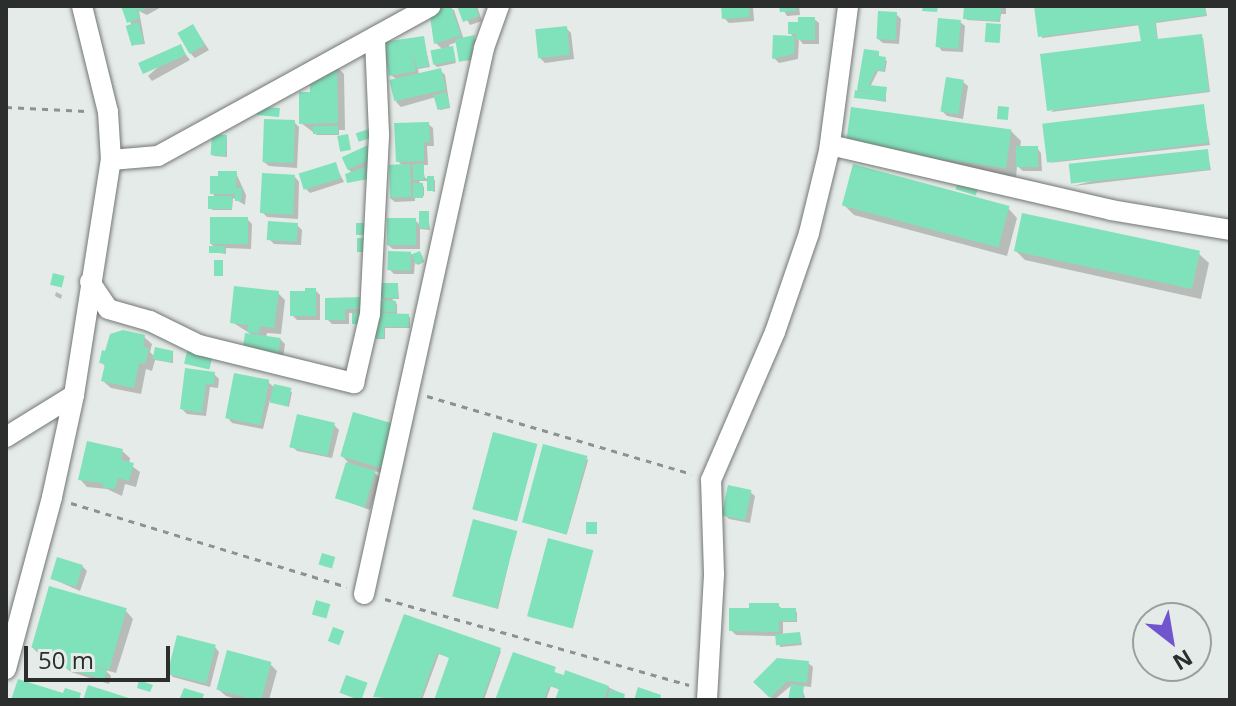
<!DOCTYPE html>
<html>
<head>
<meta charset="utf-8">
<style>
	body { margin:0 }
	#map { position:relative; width:1236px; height:706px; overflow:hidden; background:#e5ebe8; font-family:"Open Sans",sans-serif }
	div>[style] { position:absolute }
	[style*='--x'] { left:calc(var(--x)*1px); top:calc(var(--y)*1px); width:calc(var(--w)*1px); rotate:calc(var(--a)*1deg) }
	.shadow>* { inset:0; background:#0003; transform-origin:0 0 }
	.building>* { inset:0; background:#80e2bb; transform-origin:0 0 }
	.path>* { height:3px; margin-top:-1.5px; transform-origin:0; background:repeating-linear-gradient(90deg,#8d918f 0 6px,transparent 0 12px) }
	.roads { filter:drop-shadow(0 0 2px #727674) drop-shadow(0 0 2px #727674) }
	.minor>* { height:20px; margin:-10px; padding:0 10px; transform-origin:10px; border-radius:10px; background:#fff }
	span { translate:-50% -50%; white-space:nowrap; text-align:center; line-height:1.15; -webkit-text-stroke:8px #e5ebe8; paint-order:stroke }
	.frame { position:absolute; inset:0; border:8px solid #2c2e2d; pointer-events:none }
	.north { position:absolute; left:1132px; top:602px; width:80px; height:80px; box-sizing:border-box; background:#e5ebe8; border:2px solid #9b9f9d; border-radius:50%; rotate:149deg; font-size:22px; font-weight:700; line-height:32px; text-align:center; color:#2c2e2d }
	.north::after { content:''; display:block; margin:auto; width:28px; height:36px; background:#7155cf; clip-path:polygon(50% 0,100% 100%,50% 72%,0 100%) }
	.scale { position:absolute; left:24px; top:646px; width:146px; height:36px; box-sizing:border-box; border:4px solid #2c2e2d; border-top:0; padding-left:10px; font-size:24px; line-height:28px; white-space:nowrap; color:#2c2e2d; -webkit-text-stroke:6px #e5ebe8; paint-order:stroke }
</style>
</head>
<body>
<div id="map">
	<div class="shadow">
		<div style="clip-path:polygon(123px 6px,163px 6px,147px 15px,139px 11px,145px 44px,134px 45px,132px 26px)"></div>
		<div style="clip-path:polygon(446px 6px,454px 10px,464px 40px,476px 39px,473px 60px,461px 61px,457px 42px,449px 45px,456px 63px,437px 67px,445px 75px,450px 108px,440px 110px,436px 97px,401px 107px,396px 102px,411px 77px,396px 79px,391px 75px,423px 38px,430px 67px,418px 69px,419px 74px,440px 70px,435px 65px,443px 50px,436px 43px)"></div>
		<div style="clip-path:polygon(459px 6px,477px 6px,482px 21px,470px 25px)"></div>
		<div style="clip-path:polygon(723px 6px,753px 6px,754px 21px,729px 23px,724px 18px)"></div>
		<div style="clip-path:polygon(781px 6px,799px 6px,800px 15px,787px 16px)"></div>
		<div style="clip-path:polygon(966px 6px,1006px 6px,1006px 14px,1001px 14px,1000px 22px,967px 20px)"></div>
		<div style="clip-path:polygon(1036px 6px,1205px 6px,1207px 16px,1156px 23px,1158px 41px,1203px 38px,1210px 92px,1051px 112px,1143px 43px,1140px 25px,1042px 38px)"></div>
		<div style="clip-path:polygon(896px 14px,901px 19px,899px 44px,883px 43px,878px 39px)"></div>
		<div style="clip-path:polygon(814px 19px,819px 23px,819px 44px,803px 44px,799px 39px,798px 59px,779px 63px,774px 58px,794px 38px,790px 33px)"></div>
		<div style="clip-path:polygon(960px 22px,965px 26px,963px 52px,942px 51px,938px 46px)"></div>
		<div style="clip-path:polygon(193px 26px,209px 50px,195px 58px,190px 53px)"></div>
		<div style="clip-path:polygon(566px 28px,571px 33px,574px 59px,545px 63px,540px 58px)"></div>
		<div style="clip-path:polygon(180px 47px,190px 60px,152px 81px,148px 76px)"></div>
		<div style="clip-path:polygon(866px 51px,878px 53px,880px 58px,887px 61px,885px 72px,878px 71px,870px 87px,886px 89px,886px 102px,856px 97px)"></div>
		<div style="clip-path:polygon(337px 67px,344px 74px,345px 130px,339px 130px,339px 135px,317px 135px,301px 123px,312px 94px)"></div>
		<div style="clip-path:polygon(963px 82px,968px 86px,963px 119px,947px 116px,943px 112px)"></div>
		<div style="clip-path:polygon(1203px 106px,1210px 145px,1049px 163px)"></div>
		<div style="clip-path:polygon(294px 122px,299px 127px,297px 168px,269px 166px,264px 162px)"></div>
		<div style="clip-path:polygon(428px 124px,433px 128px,434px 146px,427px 146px,428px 165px,422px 165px,425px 178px,435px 180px,435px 192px,429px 190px,429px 181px,419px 181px,424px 187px,424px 196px,415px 196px,415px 201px,395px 202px,390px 198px,403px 167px,398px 161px)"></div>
		<div style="clip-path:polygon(1011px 131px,1021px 141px,1020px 148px,1037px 148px,1041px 153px,1042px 171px,1023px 171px,1017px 166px,1016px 177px,858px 155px)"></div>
		<div style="clip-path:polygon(227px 137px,227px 157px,214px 156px,212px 154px)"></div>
		<div style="clip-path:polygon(367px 147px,377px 163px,352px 173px,348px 169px)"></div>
		<div style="clip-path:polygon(1207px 151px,1211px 170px,1073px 186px)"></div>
		<div style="clip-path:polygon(335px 165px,344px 182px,310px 193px,305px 188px)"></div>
		<div style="clip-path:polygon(236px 173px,246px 195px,245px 205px,233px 198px,232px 210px,212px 210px,216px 198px,212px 193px)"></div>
		<div style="clip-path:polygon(295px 177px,299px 182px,298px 219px,267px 217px,262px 212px)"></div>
		<div style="clip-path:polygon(844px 205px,1008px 208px,1017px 218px,1007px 256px,854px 215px)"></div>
		<div style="clip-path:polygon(428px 213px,430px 230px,420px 229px,420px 249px,393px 249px,388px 245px,415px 220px,421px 226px)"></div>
		<div style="clip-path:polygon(247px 219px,252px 224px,251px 249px,226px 248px,226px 254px,211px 252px,216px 248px,211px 244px)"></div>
		<div style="clip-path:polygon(297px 225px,302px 230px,301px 245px,274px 244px,269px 239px)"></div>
		<div style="clip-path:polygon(1015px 250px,1199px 254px,1209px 263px,1201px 299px,1025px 260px)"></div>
		<div style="clip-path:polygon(410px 254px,422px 255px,424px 262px,418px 265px,415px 261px,414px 274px,394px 274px,389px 269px)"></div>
		<div style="clip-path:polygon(398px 285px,399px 299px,392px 299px,397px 304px,397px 316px,410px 317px,410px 328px,385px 328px,385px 339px,376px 339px,384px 315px,378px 310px,385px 302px,380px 297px)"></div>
		<div style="clip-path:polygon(315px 290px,320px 295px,320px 320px,297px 320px,292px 315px)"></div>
		<div style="clip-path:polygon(56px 292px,62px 295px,61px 299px,55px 296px)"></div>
		<div style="clip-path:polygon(278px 293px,285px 300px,281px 334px,267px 333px,266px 338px,280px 339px,285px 344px,283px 358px,249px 354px,254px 336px,232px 322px)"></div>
		<div style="clip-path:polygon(363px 299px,368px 313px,359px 313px,364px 325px,354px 323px,354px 313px,349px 313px,349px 324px,332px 324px,327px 319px,327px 300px)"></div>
		<div style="clip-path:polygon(144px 337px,152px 344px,150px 352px,155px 357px,173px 352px,173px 363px,155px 360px,152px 371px,146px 369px,141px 394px,111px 388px,103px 381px,106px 367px,101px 362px)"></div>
		<div style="clip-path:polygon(214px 374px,219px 379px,218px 388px,210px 387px,206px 416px,187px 414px,182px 409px)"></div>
		<div style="clip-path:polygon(268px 382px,275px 388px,292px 392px,289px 407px,270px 400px,263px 429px,232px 423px,228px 418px)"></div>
		<div style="clip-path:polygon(354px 414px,391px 476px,372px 470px,380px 478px,370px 510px,338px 498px,348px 462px,342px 456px)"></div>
		<div style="clip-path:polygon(334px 425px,339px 430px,332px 458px,297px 451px,292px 446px)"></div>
		<div style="clip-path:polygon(536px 446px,517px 521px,476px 510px)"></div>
		<div style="left:544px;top:447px;width:46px;height:78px;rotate:16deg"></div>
		<div style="clip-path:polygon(122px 451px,130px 458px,129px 464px,140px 472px,136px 487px,125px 484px,122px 496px,107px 489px,87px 487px,80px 479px)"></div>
		<div style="clip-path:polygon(750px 492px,755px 496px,750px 523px,729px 519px,724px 514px)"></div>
		<div style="clip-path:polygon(516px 532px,498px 609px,456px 597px,454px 596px)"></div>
		<div style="clip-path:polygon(592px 552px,573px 628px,531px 617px)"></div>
		<div style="clip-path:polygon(82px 566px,87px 571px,80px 591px,53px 579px)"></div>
		<div style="clip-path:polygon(778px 605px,783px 610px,797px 612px,797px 622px,783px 622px,783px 635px,800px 634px,802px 645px,780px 647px,777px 636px,736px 635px,731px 630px)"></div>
		<div style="clip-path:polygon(126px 611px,133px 619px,116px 673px,105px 670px,111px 676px,109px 684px,71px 672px,66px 668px,69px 661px,39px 654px,32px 647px)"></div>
		<div style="clip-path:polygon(405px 616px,501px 651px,484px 700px,436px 700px,451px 658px,439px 654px,422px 700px,376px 697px)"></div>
		<div style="clip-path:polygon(215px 647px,219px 652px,210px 687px,173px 677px,168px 672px)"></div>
		<div style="clip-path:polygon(808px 663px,813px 667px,811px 687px,801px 686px,806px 700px,790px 700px,793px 684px,774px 700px,756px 682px)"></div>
		<div style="clip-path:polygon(270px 664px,277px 671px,269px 700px,239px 700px,226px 696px,218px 689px)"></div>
		<div style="clip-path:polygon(554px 669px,555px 674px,608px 687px,624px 695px,625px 700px,557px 700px,560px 690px,551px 686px,546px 700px,497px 700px)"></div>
	</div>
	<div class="building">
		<div style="clip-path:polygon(121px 6px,151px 6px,141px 11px,136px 9px,140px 18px,127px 23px)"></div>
		<div style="clip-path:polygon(440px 6px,451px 6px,461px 35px,434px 44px,429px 10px)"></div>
		<div style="clip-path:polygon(457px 6px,475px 6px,479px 16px,463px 22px)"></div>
		<div style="clip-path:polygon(721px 6px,749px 6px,750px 17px,722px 19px)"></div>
		<div style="clip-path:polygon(779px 6px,796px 6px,796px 11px,780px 12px)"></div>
		<div style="clip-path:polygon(923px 6px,938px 6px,937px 12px,922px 11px)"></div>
		<div style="clip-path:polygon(964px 6px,1002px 6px,999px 21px,963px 19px)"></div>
		<div style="clip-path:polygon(1034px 6px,1205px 6px,1206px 15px,1155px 22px,1157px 39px,1202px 34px,1209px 91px,1047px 111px,1040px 54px,1141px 41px,1138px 24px,1038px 37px)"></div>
		<div style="left:878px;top:11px;width:19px;height:28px;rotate:3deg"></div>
		<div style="clip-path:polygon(798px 17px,815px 17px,815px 40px,797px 40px,796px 34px,788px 34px,788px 22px,798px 22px)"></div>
		<div style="left:938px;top:18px;width:23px;height:29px;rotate:5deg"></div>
		<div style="left:138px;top:22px;width:21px;height:13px;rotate:73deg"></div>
		<div style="left:986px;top:23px;width:15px;height:19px;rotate:4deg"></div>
		<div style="left:193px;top:24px;width:24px;height:18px;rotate:60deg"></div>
		<div style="left:567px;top:26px;width:29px;height:32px;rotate:84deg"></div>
		<div style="clip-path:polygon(475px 35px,471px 59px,459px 62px,455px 39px)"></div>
		<div style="clip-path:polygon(773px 35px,795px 36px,794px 54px,772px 59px)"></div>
		<div style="clip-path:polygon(424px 36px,429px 66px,417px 68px,412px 52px,416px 71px,389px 76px,383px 42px)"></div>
		<div style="left:181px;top:44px;width:12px;height:47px;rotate:66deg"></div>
		<div style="left:453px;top:46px;width:15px;height:23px;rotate:79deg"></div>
		<div style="clip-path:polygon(864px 49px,879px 51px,879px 56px,886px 57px,884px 71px,876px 70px,869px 85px,887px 87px,885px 101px,854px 98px,855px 90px,875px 93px,857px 89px)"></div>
		<div style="clip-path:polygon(337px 65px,338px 123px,299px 124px,299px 92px,310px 92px,310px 76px)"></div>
		<div style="left:441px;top:68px;width:22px;height:53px;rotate:77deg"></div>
		<div style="left:946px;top:77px;width:18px;height:35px;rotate:9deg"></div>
		<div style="left:446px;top:92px;width:15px;height:13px;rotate:74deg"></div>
		<div style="left:1204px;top:104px;width:39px;height:163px;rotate:83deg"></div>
		<div style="left:998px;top:106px;width:11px;height:13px;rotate:5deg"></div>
		<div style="clip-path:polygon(257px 107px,280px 108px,279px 117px,257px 115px)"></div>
		<div style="left:851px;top:107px;width:162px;height:39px;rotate:8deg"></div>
		<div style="left:264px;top:119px;width:31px;height:43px;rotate:2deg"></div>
		<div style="clip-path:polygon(429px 122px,430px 142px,424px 142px,424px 161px,396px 162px,394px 123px)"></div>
		<div style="left:313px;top:126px;width:25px;height:8px"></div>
		<div style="left:372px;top:128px;width:9px;height:17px;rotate:72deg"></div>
		<div style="left:212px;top:134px;width:15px;height:21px;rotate:4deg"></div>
		<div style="left:348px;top:134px;width:16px;height:11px;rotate:79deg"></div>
		<div style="left:368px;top:145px;width:14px;height:29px;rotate:65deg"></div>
		<div style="left:1016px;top:146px;width:22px;height:21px"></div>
		<div style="left:1208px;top:149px;width:20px;height:140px;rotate:84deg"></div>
		<div style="left:336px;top:162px;width:17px;height:39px;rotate:73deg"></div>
		<div style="left:410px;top:164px;width:33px;height:21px;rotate:88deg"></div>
		<div style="left:424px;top:164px;width:16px;height:11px;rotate:90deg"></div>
		<div style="left:853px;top:164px;width:162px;height:43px;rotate:15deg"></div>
		<div style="clip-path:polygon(371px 165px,373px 178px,347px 183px,345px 174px)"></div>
		<div style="clip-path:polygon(218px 171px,237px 171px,236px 188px,242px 188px,241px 201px,235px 201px,235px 194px,210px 194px,210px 176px,218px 176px)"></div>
		<div style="left:262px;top:173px;width:33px;height:40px;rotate:3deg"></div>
		<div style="left:960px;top:175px;width:21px;height:15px;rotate:17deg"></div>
		<div style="left:427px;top:176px;width:7px;height:15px"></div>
		<div style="left:413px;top:183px;width:10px;height:15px"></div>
		<div style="left:208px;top:196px;width:24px;height:13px"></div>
		<div style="left:419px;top:211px;width:10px;height:17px"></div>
		<div style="left:1022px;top:213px;width:182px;height:39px;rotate:12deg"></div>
		<div style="left:210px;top:217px;width:38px;height:27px"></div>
		<div style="left:416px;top:218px;width:27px;height:29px;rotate:90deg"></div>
		<div style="left:268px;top:221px;width:30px;height:19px;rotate:4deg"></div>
		<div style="left:356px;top:223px;width:12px;height:12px"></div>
		<div style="left:357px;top:238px;width:12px;height:14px"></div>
		<div style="left:209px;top:246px;width:16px;height:7px"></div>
		<div style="left:388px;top:251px;width:23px;height:19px;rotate:2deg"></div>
		<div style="left:420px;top:251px;width:11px;height:9px;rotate:68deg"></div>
		<div style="left:214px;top:260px;width:9px;height:16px"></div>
		<div style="left:53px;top:273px;width:12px;height:12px;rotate:14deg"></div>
		<div style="left:378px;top:283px;width:20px;height:15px"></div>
		<div style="clip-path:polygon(234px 286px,279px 291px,274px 328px,260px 326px,259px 333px,247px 332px,248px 325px,230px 323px)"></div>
		<div style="clip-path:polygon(305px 288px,316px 288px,316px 316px,290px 316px,290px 291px,305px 291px)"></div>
		<div style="clip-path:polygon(364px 297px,364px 309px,345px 309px,345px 320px,325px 320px,325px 298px)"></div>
		<div style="left:376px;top:300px;width:20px;height:11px;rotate:3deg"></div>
		<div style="left:352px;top:313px;width:11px;height:11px"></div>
		<div style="clip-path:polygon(378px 313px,409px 314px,409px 327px,384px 327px,384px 338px,372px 338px,373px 328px,378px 328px)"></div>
		<div style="clip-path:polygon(123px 330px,145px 335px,143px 346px,149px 348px,145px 364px,139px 363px,134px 388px,101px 381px,105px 364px,99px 363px,102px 350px,105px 351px,110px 334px)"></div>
		<div style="left:245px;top:333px;width:36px;height:17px;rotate:8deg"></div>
		<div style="left:155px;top:347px;width:19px;height:12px;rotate:12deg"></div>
		<div style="left:187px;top:351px;width:26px;height:13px;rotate:13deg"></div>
		<div style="clip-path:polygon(185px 368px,215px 372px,214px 384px,206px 384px,202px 413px,180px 409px)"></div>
		<div style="left:234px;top:373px;width:36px;height:46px;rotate:11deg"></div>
		<div style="left:274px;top:384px;width:18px;height:19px;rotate:13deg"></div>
		<div style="left:353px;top:412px;width:46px;height:46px;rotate:16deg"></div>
		<div style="left:297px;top:414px;width:39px;height:34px;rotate:13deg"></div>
		<div style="left:493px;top:432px;width:46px;height:80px;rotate:15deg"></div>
		<div style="clip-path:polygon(87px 441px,123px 449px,121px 460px,134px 463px,129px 481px,118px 478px,115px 489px,102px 487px,103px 483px,78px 480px)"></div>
		<div style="left:543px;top:444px;width:46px;height:81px;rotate:15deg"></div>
		<div style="left:346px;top:462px;width:31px;height:38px;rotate:17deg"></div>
		<div style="left:728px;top:485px;width:24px;height:31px;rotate:12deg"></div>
		<div style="left:473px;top:519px;width:46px;height:80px;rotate:15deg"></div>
		<div style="left:597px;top:522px;width:12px;height:11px;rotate:90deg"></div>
		<div style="left:548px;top:538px;width:47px;height:81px;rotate:15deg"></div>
		<div style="left:322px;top:553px;width:14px;height:12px;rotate:17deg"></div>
		<div style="left:57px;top:557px;width:27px;height:23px;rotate:17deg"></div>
		<div style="left:49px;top:586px;width:81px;height:64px;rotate:16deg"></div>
		<div style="left:316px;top:600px;width:15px;height:15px;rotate:16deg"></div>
		<div style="clip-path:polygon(749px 603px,779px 603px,779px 608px,796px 608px,796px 621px,779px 621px,779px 632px,729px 631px,729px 608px,749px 608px)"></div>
		<div style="clip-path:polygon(404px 614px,501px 648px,482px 700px,434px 700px,449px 658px,437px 653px,420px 700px,373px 697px)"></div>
		<div style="left:333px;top:627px;width:12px;height:15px;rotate:20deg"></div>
		<div style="left:800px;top:632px;width:11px;height:25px;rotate:85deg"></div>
		<div style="left:177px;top:635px;width:40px;height:40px;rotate:14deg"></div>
		<div style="left:227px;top:650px;width:46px;height:41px;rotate:15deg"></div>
		<div style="clip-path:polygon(513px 652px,556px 667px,554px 672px,564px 675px,565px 670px,609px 686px,604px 700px,555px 700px,559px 689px,549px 686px,544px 700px,495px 700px)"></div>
		<div style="left:67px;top:658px;width:42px;height:10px;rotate:17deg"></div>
		<div style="clip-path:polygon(777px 658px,809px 661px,807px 683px,787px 681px,770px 698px,753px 682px)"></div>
		<div style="left:346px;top:675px;width:23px;height:19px;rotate:20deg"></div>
		<div style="clip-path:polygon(18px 679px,63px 693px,65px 688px,81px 693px,79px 700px,11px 700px)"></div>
		<div style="clip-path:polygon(139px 680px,153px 685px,150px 692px,137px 688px)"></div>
		<div style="clip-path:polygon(791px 684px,804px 686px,802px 700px,788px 700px)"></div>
		<div style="clip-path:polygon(88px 685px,132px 699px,131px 700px,83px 700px)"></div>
		<div style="clip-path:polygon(638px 687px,661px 695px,660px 700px,634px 700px)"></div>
		<div style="clip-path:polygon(184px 688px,204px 694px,202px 700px,180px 698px)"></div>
		<div style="clip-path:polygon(610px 689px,625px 694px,623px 700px,607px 700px)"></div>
	</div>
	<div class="path">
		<div style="--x:6;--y:107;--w:80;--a:2.9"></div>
		<div style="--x:427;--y:396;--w:276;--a:16.4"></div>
		<div style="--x:71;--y:503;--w:288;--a:16.9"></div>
		<div style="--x:385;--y:599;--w:316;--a:15.8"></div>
	</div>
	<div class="roads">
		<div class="minor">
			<div style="--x:830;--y:145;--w:288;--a:13"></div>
			<div style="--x:1111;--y:210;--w:121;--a:9.5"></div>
			<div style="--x:111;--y:160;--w:47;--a:-4.9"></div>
			<div style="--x:158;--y:156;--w:311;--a:-28.8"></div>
			<div style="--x:90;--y:282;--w:32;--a:56"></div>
			<div style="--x:108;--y:309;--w:44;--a:15.9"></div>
			<div style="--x:150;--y:321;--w:55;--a:26.1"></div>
			<div style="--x:199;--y:345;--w:160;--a:13.8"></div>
			<div style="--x:354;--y:383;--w:71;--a:-76.9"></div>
			<div style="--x:370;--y:314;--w:180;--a:-87.1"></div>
			<div style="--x:379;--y:134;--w:97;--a:-92.4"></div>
			<div style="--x:6;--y:437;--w:80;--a:-31.7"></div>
			<div style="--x:364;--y:594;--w:559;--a:-77.6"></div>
			<div style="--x:484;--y:48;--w:45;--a:-70.3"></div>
			<div style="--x:6;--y:669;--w:178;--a:-75"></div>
			<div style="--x:52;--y:497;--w:104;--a:-77.8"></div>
			<div style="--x:74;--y:395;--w:238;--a:-81.1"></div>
			<div style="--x:111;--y:160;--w:48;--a:-93.6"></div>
			<div style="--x:108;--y:112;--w:109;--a:-103.8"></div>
			<div style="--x:707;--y:700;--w:126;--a:-86.8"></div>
			<div style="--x:714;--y:574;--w:94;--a:-91.8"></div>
			<div style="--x:711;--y:480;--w:161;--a:-66.6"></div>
			<div style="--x:775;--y:332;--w:105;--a:-71"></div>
			<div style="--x:809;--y:233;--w:84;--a:-76.3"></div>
			<div style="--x:829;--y:151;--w:146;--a:-82.5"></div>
		</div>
	</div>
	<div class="frame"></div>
	<div class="north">N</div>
	<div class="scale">50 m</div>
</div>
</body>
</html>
